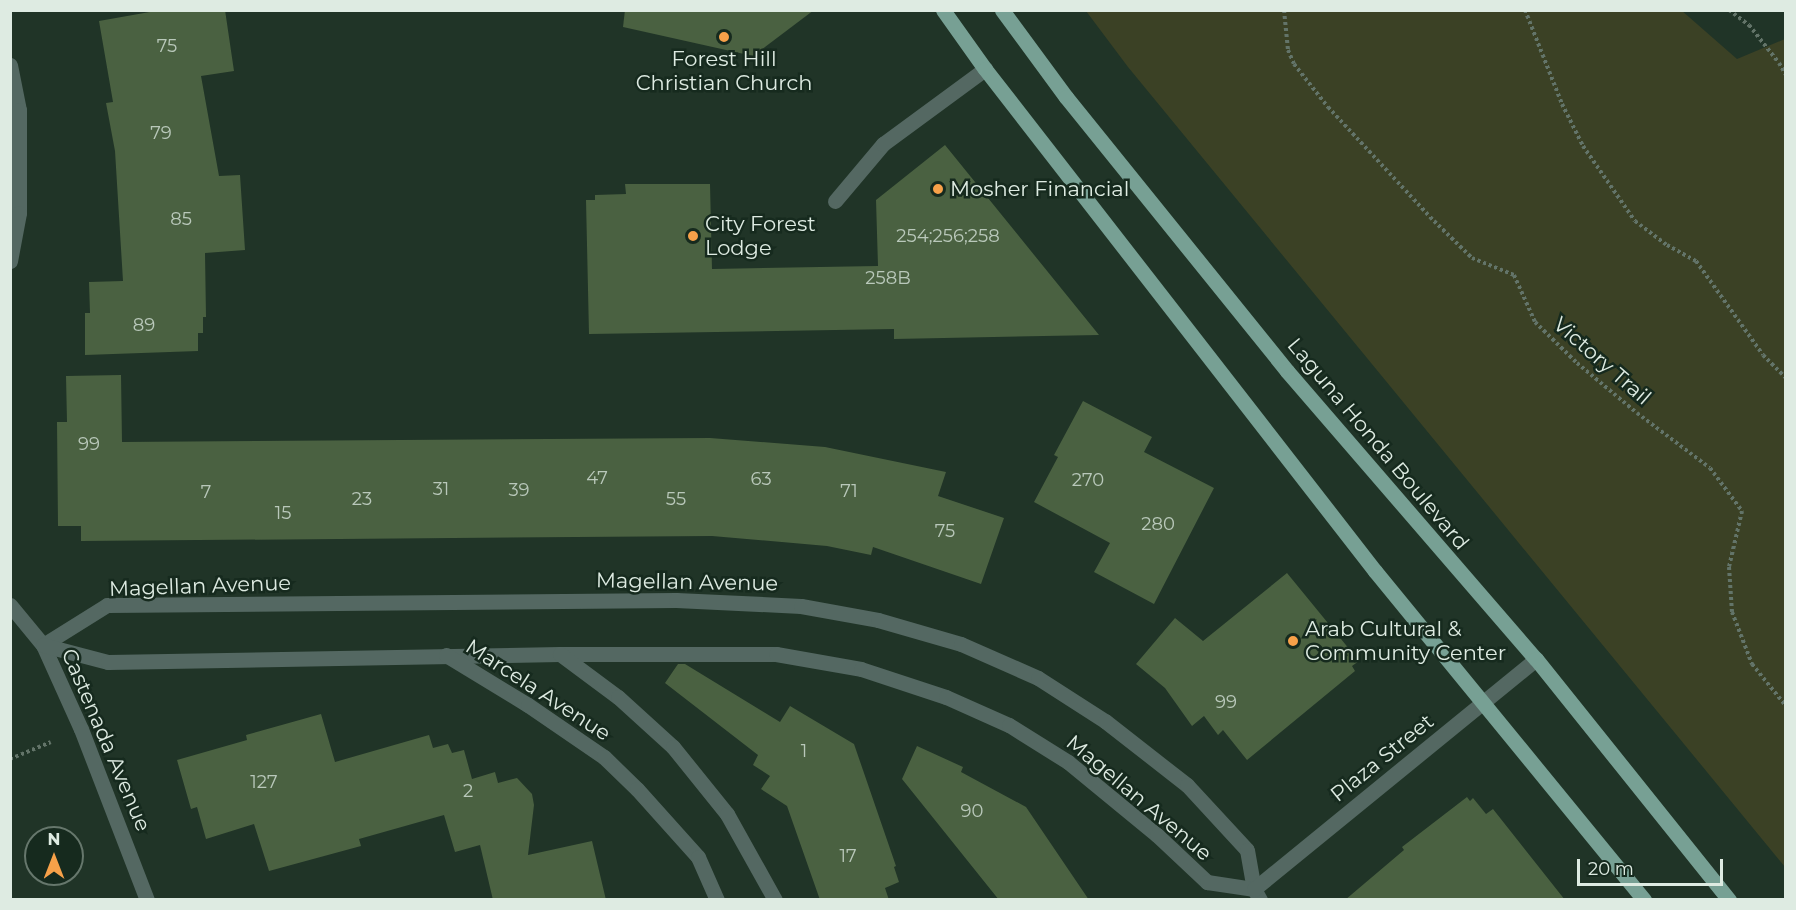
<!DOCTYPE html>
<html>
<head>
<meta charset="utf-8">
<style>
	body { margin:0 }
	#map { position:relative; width:1796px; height:910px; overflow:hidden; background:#203427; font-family:Montserrat,sans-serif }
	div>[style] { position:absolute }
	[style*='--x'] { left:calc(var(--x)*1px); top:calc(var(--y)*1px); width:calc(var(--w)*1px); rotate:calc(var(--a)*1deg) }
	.green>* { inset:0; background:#3b4125 }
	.building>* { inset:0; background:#4a6141 }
	.path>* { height:4px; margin-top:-2px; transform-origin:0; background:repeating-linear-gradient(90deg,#637469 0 3px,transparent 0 6px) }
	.minor>* { height:15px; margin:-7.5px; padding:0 7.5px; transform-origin:7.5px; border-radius:7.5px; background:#546862 }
	.major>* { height:15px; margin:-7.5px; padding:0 7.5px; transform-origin:7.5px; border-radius:7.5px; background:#77a094 }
	.dots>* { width:16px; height:16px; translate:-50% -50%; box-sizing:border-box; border:3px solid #162a1e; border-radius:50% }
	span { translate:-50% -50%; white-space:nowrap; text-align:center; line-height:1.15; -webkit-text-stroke:5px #162a1e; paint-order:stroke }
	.number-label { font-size:18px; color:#b9c8ba }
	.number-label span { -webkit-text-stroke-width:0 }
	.poi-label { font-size:21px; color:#deebe2 }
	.left { translate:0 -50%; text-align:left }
	.street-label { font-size:21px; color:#deebe2 }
	.frame { position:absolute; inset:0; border:12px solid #deebe2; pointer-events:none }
	.north { position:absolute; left:24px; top:826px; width:60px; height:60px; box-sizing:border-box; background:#162a1e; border:2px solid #66776c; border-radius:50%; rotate:0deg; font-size:16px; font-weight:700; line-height:24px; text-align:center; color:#deebe2 }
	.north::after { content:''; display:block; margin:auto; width:21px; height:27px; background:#f7a149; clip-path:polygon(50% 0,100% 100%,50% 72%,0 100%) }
	.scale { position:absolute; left:1577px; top:859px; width:146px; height:27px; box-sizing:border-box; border:3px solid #deebe2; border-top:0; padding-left:8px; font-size:18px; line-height:21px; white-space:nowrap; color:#deebe2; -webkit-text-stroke:4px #162a1e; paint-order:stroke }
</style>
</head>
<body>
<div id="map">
	<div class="green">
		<div style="clip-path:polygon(1681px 10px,1737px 59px,1785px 39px,1785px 867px,1128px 67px,1086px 11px)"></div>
	</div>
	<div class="building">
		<div style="clip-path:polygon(161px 10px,225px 10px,234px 71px,201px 76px,219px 176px,240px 175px,245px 250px,205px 253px,206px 317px,203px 317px,203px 333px,198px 333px,198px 351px,85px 355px,85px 313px,90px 313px,89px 282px,123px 281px,115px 151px,106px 103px,113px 102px,99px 21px)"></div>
		<div style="clip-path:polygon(625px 10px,814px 10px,753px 56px,623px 27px)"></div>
		<div style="clip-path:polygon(945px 145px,1099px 335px,894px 339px,894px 329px,589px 334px,586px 200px,595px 200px,595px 195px,626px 194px,625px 184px,710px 184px,712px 269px,878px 266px,876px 200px)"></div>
		<div style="clip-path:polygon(121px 375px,122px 442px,710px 438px,825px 447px,946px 472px,938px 496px,1004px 518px,981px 584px,873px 547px,871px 555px,827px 546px,712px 536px,81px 541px,81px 526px,58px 526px,57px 422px,67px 422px,66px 376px)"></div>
		<div style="clip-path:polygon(1083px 401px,1152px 437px,1144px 452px,1214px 488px,1154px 604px,1094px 572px,1110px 543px,1034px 502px,1058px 457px,1054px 455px)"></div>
		<div style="clip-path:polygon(1287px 573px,1359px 661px,1352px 666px,1355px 671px,1247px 760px,1223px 730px,1218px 735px,1204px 716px,1192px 726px,1165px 688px,1136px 664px,1175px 618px,1203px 641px)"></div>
		<div style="clip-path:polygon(678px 664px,685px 664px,780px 722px,790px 706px,854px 744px,896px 866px,894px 867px,899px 882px,885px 888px,889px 900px,820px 900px,787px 806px,761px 789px,770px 776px,753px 765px,758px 755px,665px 683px)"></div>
		<div style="clip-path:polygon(321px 714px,335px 762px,429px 735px,433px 748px,448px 744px,452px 753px,464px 750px,472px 779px,495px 772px,498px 783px,517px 778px,532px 794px,534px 805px,528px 855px,592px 841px,606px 900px,493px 900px,480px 845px,455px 852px,444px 815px,359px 839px,361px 846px,269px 871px,254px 824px,206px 839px,197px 807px,191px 809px,177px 760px,247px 740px,246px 735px)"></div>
		<div style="clip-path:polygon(917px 746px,963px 767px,961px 772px,1026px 807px,1089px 900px,999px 900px,902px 779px)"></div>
		<div style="clip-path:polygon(1467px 797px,1470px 801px,1473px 798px,1486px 814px,1493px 809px,1565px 900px,1345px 900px,1404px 850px,1402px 847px)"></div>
	</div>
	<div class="path">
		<div style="--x:1284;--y:10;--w:40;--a:84.3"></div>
		<div style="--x:1288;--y:50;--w:15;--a:67"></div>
		<div style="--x:1294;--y:64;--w:55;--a:51.7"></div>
		<div style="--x:1328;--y:107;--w:156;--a:47.1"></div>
		<div style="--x:1434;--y:221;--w:53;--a:44.2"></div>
		<div style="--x:1472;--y:258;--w:45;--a:22"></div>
		<div style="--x:1514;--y:275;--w:51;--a:65.9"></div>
		<div style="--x:1535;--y:322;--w:59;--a:44.3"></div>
		<div style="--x:1577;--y:363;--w:78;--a:39.8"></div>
		<div style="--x:1637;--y:413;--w:91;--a:37"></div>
		<div style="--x:1710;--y:468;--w:54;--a:53.3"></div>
		<div style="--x:1742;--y:511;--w:57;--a:103.1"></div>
		<div style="--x:1729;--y:567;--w:45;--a:86.2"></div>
		<div style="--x:1732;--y:612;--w:56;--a:69"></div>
		<div style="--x:1752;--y:664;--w:54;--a:51"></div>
		<div style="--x:1525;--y:10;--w:101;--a:68.5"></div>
		<div style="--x:1562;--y:104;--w:47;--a:63.4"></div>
		<div style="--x:1583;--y:146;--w:91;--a:55.3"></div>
		<div style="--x:1635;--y:221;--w:40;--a:37"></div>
		<div style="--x:1667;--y:245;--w:33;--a:29"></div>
		<div style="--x:1696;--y:261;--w:115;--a:54.5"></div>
		<div style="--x:1763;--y:355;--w:33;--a:45"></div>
		<div style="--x:1729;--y:10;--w:25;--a:37"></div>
		<div style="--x:1749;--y:25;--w:48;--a:51.7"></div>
		<div style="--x:1779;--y:63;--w:14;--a:60"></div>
		<div style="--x:10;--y:759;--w:44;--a:-22.5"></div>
	</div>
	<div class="minor">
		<div style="--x:10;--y:65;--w:46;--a:78.7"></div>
		<div style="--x:19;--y:110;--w:103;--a:90"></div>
		<div style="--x:19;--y:213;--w:49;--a:100.6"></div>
		<div style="--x:835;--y:201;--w:75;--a:-49.9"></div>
		<div style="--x:883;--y:144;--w:127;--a:-36.3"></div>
		<div style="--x:10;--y:605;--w:52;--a:50.5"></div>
		<div style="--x:43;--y:645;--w:92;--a:65.7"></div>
		<div style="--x:81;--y:729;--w:183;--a:68.9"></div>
		<div style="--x:43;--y:645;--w:75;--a:-32"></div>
		<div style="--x:107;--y:605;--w:569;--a:-0.5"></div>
		<div style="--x:676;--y:600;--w:125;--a:2.7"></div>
		<div style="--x:801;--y:606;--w:78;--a:10.3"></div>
		<div style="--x:878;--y:620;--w:86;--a:16.1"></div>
		<div style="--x:961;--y:644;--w:84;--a:23.8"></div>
		<div style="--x:1038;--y:678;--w:80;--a:32.7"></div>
		<div style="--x:1105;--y:721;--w:104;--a:38"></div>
		<div style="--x:1187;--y:785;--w:88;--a:47.3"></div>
		<div style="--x:1247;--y:850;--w:40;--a:80"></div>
		<div style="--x:1254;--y:889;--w:13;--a:61"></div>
		<div style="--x:43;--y:645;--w:67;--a:14.7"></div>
		<div style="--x:108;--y:662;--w:452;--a:-1"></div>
		<div style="--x:560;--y:654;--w:216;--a:0"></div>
		<div style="--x:776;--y:654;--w:86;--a:10"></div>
		<div style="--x:861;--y:669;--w:89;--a:18.2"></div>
		<div style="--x:946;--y:697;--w:69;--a:24"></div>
		<div style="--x:1009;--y:725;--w:70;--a:32.1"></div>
		<div style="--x:1068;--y:762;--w:115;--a:39.4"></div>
		<div style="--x:1157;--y:835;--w:69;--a:43.2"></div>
		<div style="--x:1207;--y:882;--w:48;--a:8.5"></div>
		<div style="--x:560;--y:654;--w:72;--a:36.6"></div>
		<div style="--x:618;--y:697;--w:74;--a:42.3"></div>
		<div style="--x:673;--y:747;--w:86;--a:51.1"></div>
		<div style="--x:727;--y:814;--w:98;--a:60.8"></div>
		<div style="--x:446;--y:655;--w:96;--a:31.4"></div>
		<div style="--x:528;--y:705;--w:92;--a:34.4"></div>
		<div style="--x:604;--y:757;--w:46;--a:44.1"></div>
		<div style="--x:637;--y:789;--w:91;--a:48.1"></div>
		<div style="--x:698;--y:857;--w:47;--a:66.2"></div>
		<div style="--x:1254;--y:889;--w:364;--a:-39.2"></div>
	</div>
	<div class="major">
		<div style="--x:943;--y:10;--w:72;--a:54.6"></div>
		<div style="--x:985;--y:69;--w:636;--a:52.16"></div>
		<div style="--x:1375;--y:571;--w:425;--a:50.7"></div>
		<div style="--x:1002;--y:10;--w:108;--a:53.7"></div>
		<div style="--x:1066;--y:97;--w:352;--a:51.1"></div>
		<div style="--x:1287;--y:371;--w:381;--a:49.2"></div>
		<div style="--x:1536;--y:659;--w:309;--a:51.3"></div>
	</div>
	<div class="dots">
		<div style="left:724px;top:37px;background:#f7a149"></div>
		<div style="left:938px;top:189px;background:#f7a149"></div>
		<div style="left:693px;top:236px;background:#f7a149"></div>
		<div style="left:1293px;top:641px;background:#f7a149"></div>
	</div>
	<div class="number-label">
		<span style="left:167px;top:46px">75</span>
		<span style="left:161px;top:133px">79</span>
		<span style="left:181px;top:219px">85</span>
		<span style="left:948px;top:236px">254;256;258</span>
		<span style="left:888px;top:278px">258B</span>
		<span style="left:144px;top:325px">89</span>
		<span style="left:89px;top:444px">99</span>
		<span style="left:597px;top:478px">47</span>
		<span style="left:761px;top:479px">63</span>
		<span style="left:1088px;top:480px">270</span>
		<span style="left:441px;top:489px">31</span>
		<span style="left:519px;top:490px">39</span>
		<span style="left:849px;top:491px">71</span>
		<span style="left:206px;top:492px">7</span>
		<span style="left:362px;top:499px">23</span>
		<span style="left:676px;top:499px">55</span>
		<span style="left:283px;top:513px">15</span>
		<span style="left:1158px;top:524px">280</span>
		<span style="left:945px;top:531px">75</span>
		<span style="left:1226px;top:702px">99</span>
		<span style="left:804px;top:751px">1</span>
		<span style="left:264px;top:782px">127</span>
		<span style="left:468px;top:791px">2</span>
		<span style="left:972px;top:811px">90</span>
		<span style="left:848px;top:856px">17</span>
	</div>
	<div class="poi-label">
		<span style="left:724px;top:71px">Forest Hill<br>Christian Church</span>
		<span class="left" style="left:950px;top:189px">Mosher Financial</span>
		<span class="left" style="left:705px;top:236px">City Forest<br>Lodge</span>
		<span class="left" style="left:1305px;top:641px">Arab Cultural &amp;<br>Community Center</span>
	</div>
	<div class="street-label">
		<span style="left:1602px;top:361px;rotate:41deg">Victory Trail</span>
		<span style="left:1378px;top:444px;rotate:50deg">Laguna Honda Boulevard</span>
		<span style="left:687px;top:582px;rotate:1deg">Magellan Avenue</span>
		<span style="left:200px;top:586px;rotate:-2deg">Magellan Avenue</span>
		<span style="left:538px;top:690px;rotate:33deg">Marcela Avenue</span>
		<span style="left:106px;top:740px;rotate:67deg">Castenada Avenue</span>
		<span style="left:1382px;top:758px;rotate:-39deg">Plaza Street</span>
		<span style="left:1139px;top:798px;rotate:40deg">Magellan Avenue</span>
	</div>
	<div class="frame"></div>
	<div class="north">N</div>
	<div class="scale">20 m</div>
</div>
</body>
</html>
